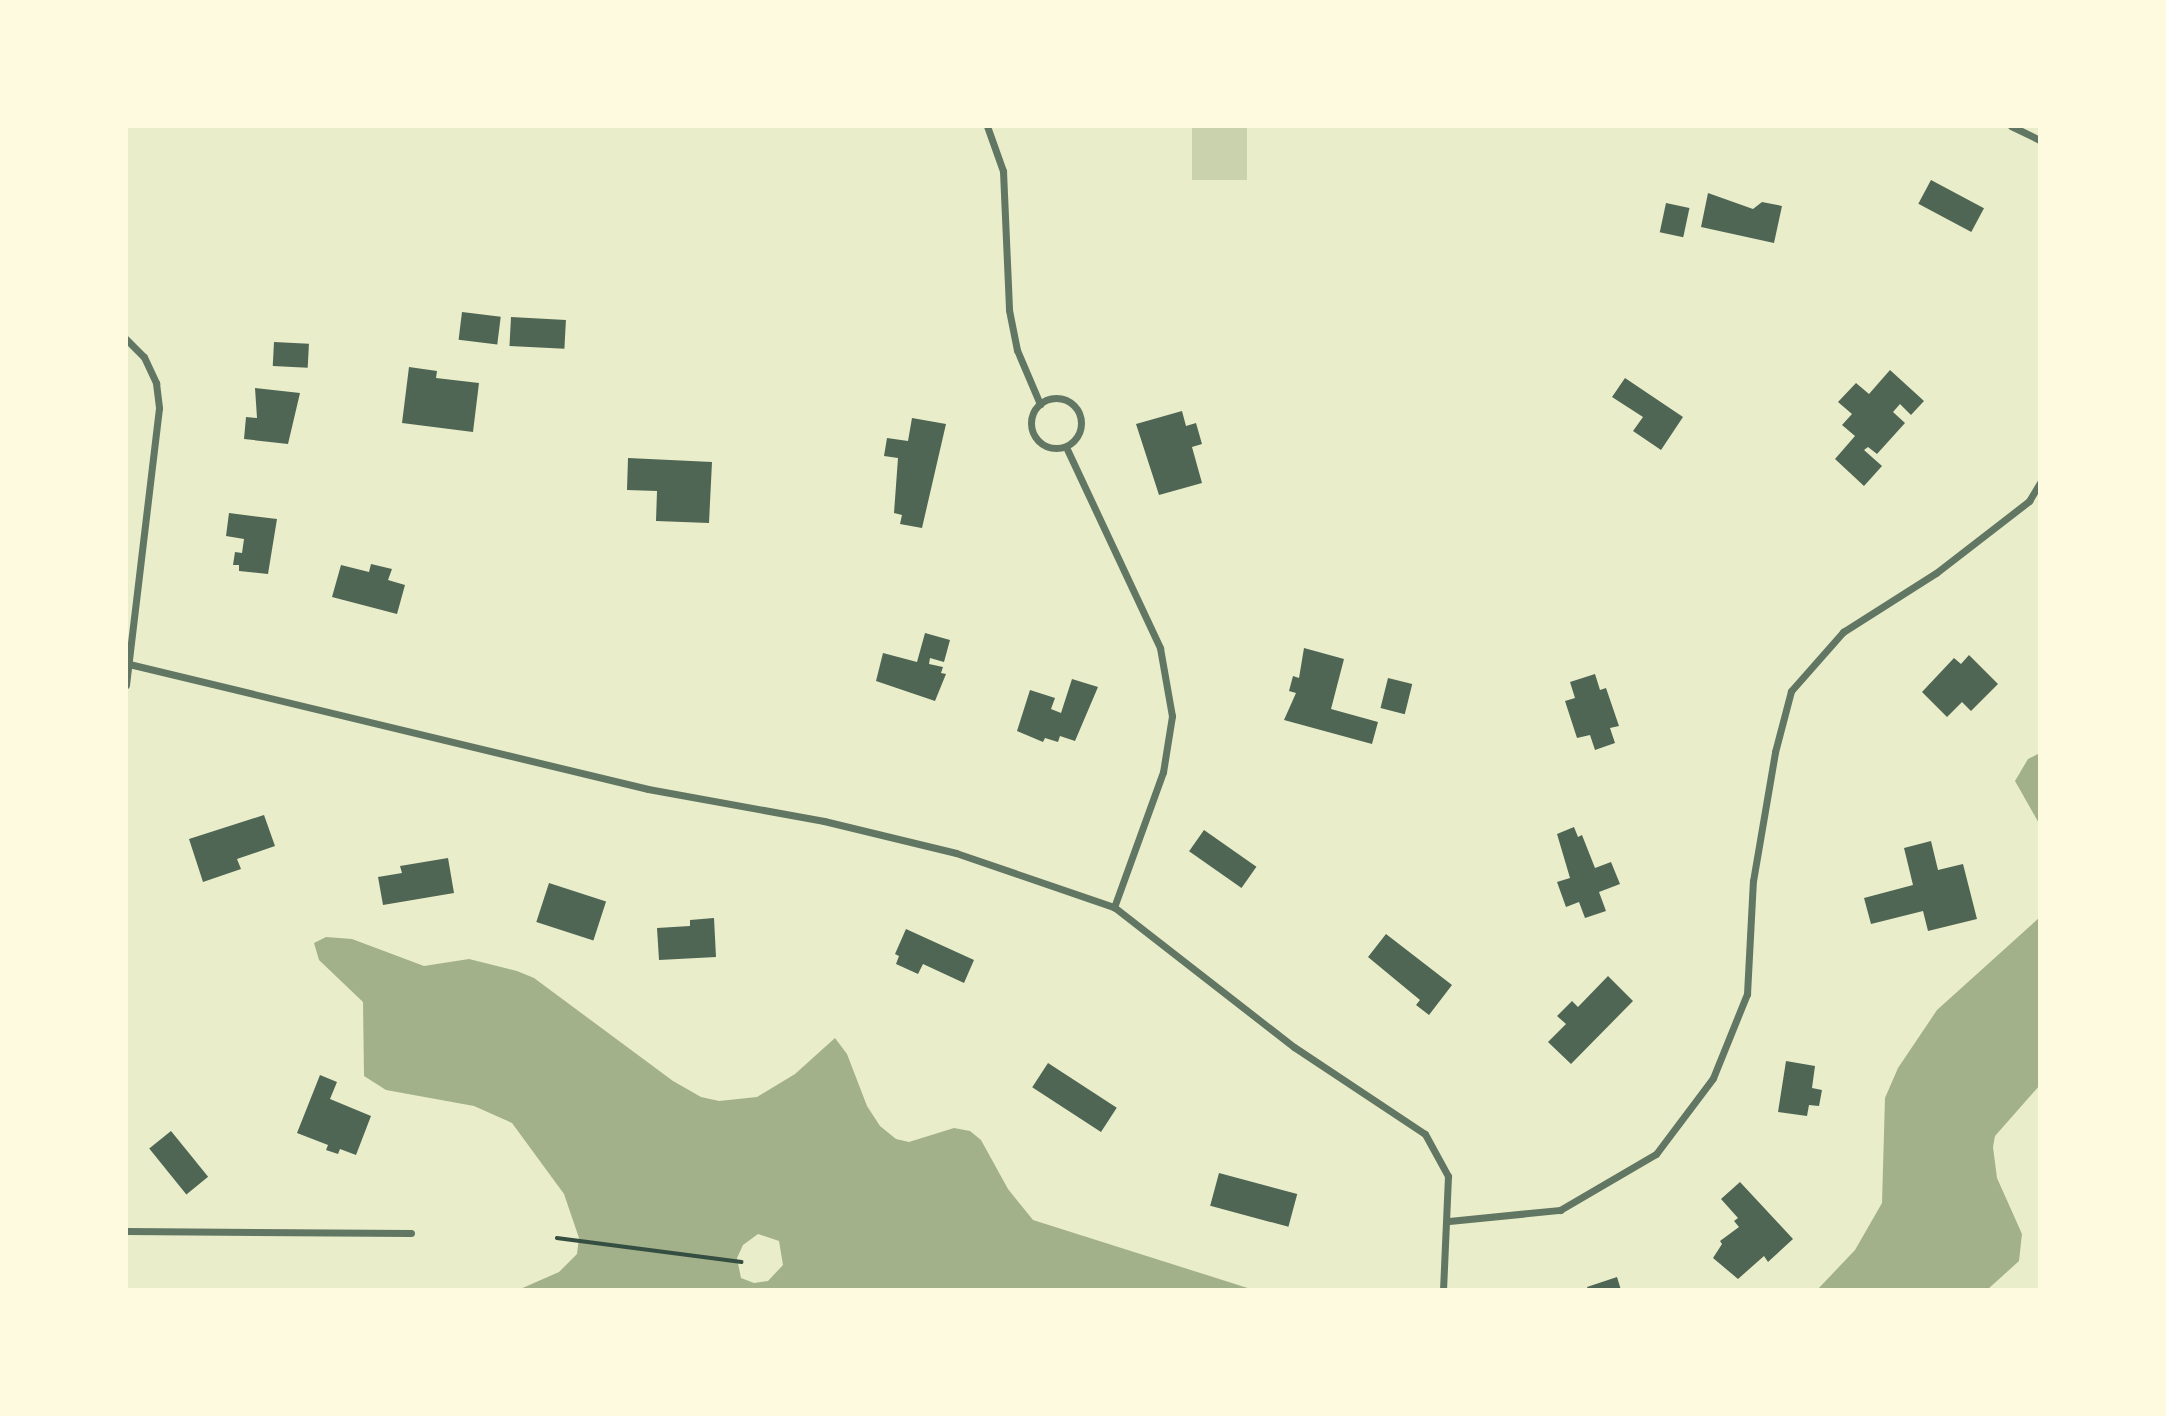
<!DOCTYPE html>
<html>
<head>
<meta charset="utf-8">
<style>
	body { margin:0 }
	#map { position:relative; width:2166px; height:1416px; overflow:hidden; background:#e9edc9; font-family:"Exo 2",sans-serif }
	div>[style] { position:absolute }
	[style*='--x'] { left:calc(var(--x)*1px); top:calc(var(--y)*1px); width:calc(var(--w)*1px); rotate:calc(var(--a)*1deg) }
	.green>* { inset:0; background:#cad2ad; transform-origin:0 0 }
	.water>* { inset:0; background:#a3b18a }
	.building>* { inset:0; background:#4f6655; transform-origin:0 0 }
	.path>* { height:3.5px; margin:-1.75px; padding:0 1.75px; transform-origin:1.75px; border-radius:1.75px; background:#344e41 }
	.minor>* { height:7px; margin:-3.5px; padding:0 3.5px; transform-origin:3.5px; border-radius:3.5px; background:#617663 }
	.minor>.ring { margin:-3.5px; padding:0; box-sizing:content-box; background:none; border:7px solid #617663; border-radius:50% }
	span { translate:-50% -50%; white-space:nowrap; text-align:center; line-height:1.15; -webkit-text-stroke:7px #fefae0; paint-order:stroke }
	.frame { position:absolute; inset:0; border:128px solid #fefae0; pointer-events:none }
</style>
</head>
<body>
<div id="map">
	<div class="green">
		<div style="left:1192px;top:126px;width:55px;height:54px"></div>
	</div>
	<div class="water">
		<div style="clip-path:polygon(2040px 753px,2040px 825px,2015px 781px,2028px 759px)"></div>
		<div style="clip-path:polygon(2040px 917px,2040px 1085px,1995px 1136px,1993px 1147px,1997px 1178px,2022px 1234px,2019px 1261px,1987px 1290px,1817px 1290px,1855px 1250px,1882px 1203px,1885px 1098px,1898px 1068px,1937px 1010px)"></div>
		<div style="clip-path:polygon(evenodd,326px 937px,352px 939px,424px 966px,469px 959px,517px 971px,534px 978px,673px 1081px,701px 1097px,719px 1101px,757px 1097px,795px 1074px,835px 1038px,847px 1054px,867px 1106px,880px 1126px,896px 1139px,909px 1142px,954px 1128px,970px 1131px,981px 1140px,1008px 1189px,1033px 1220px,1254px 1290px,518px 1290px,559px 1272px,577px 1254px,579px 1238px,564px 1194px,512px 1123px,474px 1106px,386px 1090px,364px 1076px,363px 1002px,319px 960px,314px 943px,326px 937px,758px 1234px,779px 1241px,783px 1265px,768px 1281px,754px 1283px,741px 1278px,737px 1258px,743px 1245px,758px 1234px)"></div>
	</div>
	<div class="building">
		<div style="left:1931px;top:180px;width:60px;height:27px;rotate:28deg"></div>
		<div style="clip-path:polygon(1708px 193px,1753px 209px,1762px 202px,1782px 206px,1774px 243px,1701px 227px)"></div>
		<div style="left:1666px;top:203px;width:24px;height:30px;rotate:12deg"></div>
		<div style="left:462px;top:312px;width:39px;height:28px;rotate:7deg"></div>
		<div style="left:511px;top:317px;width:55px;height:29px;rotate:3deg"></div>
		<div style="left:274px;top:342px;width:35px;height:24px;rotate:3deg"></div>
		<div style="clip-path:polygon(409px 367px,437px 371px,436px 378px,479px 383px,473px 432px,402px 423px)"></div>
		<div style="clip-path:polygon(1890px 370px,1924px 401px,1911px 415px,1900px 404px,1893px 412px,1905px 423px,1877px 454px,1868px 447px,1864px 450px,1882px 466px,1864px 486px,1835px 459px,1855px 436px,1842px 425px,1852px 414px,1838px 402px,1856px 383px,1869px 394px)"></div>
		<div style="clip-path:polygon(1625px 378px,1683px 417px,1661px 450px,1633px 431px,1643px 417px,1612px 397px)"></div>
		<div style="clip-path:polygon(255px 388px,300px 393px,288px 444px,244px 439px,246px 417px,257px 418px)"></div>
		<div style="clip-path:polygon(1182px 411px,1186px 426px,1196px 423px,1202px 444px,1192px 447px,1202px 483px,1159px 495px,1136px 424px)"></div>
		<div style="clip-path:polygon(912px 418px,946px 424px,922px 528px,900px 524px,902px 515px,894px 513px,898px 458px,884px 456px,887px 438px,908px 441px)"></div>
		<div style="clip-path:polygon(628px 458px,712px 462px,709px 523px,656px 521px,657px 491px,627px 490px)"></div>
		<div style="clip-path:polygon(229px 513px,277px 519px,268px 574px,239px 571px,239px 565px,233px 565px,235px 552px,242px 553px,244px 539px,226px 536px)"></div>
		<div style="clip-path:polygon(371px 564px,392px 569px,388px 580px,405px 585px,397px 614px,332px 597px,341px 565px,369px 572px)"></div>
		<div style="clip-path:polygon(925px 633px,950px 640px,944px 662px,930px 658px,929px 664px,943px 667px,941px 673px,946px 674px,935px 701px,876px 681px,883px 653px,917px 662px)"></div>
		<div style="clip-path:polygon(1304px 648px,1344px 659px,1331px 709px,1378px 722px,1372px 744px,1284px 720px,1296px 693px,1289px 691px,1293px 676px,1299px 678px)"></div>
		<div style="clip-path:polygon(1969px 655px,1998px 684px,1971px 711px,1962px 702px,1947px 717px,1922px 692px,1954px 658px,1961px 664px)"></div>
		<div style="clip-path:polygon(1595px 674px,1600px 690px,1606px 688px,1619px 726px,1610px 728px,1615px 743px,1595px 750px,1590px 735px,1577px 738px,1565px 701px,1575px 698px,1570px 682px)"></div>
		<div style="left:1388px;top:678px;width:25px;height:31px;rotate:14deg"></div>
		<div style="clip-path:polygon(1072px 679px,1098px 687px,1075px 741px,1060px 736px,1058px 742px,1045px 738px,1043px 742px,1017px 731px,1030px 690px,1055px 698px,1051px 709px,1061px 713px)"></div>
		<div style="clip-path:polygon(264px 815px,275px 846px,237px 859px,241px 869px,203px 882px,189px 839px)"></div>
		<div style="clip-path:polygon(1574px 827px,1578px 837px,1582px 835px,1595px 868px,1611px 862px,1620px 884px,1599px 892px,1606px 911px,1585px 918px,1579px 902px,1566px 907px,1557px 882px,1570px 878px,1557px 834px)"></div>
		<div style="left:1204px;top:830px;width:64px;height:26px;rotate:35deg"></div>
		<div style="clip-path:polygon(1931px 841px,1938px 870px,1963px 864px,1977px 919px,1928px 931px,1923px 911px,1871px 924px,1864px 898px,1913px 885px,1904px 848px)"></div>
		<div style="clip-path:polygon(448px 858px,454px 893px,383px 905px,378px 877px,402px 873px,400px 866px)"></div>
		<div style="left:549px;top:883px;width:60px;height:41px;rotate:18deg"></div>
		<div style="clip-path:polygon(714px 918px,716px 957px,659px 960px,657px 928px,690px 926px,690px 920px)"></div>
		<div style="clip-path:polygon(906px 929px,974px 960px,964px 983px,923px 964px,918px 974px,896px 964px,899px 956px,895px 954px)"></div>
		<div style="clip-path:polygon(1386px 934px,1452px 985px,1429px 1015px,1416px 1005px,1420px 1000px,1368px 957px)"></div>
		<div style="clip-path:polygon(1608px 976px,1633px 1001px,1571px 1064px,1548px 1042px,1566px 1024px,1557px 1016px,1572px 1001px,1578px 1007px)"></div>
		<div style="clip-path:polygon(1786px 1061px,1815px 1066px,1812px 1088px,1822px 1090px,1819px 1106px,1809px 1105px,1807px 1116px,1778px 1112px)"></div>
		<div style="left:1048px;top:1063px;width:82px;height:29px;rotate:33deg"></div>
		<div style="clip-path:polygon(320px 1075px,337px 1082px,330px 1099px,371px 1116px,356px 1155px,340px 1149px,338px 1154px,326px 1150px,328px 1145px,297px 1133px)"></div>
		<div style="left:171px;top:1131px;width:59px;height:28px;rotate:51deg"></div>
		<div style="left:1219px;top:1173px;width:81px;height:34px;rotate:15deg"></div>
		<div style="clip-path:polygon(1740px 1182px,1793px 1239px,1768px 1262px,1764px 1256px,1738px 1279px,1713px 1258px,1722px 1244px,1720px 1241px,1739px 1227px,1734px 1221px,1738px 1218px,1721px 1199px)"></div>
		<div style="clip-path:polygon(1617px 1277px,1621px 1290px,1588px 1290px,1587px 1287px)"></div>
	</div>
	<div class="path">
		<div style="--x:557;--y:1238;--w:186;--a:7.4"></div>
	</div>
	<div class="minor">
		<div style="--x:987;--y:126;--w:48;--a:70.4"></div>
		<div style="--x:1003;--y:171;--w:139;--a:87.5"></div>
		<div style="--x:1009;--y:310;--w:41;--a:78.7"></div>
		<div style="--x:1017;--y:350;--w:59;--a:66.9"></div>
		<div style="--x:2011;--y:126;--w:32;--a:26"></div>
		<div style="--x:126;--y:339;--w:25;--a:45"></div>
		<div style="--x:144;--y:357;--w:29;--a:65"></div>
		<div style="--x:156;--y:383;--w:25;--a:83"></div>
		<div style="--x:159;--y:408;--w:279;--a:96.8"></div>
		<div class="ring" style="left:1031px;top:398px;width:43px;height:43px"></div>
		<div style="--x:1066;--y:447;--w:222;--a:64.9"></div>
		<div style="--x:1160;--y:648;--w:69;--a:80"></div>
		<div style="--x:1172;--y:716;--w:57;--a:99.1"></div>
		<div style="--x:1163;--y:772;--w:144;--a:109.9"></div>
		<div style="--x:129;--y:664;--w:534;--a:13.54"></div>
		<div style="--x:648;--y:789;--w:179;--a:10.3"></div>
		<div style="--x:824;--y:821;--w:136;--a:13.6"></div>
		<div style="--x:956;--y:853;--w:167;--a:18.9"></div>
		<div style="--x:1114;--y:907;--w:228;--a:37.9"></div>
		<div style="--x:1294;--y:1047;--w:157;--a:33.6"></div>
		<div style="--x:1425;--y:1134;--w:48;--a:61.3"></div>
		<div style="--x:1448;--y:1176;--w:114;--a:92.5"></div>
		<div style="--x:1449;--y:1221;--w:112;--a:-5.7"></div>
		<div style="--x:1560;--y:1210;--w:111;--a:-30.3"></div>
		<div style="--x:1656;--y:1154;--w:95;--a:-53.1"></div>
		<div style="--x:1713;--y:1078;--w:91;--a:-68"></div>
		<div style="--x:1747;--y:994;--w:113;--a:-87"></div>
		<div style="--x:1753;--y:881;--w:131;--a:-80.3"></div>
		<div style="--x:1775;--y:752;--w:63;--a:-75.3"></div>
		<div style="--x:1791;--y:691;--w:79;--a:-48.6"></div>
		<div style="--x:1843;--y:632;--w:110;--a:-32.4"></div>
		<div style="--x:1936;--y:573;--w:118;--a:-37.7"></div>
		<div style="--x:2029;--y:501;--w:21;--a:-59"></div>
		<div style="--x:126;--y:1231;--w:285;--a:0.4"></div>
	</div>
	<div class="frame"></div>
</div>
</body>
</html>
